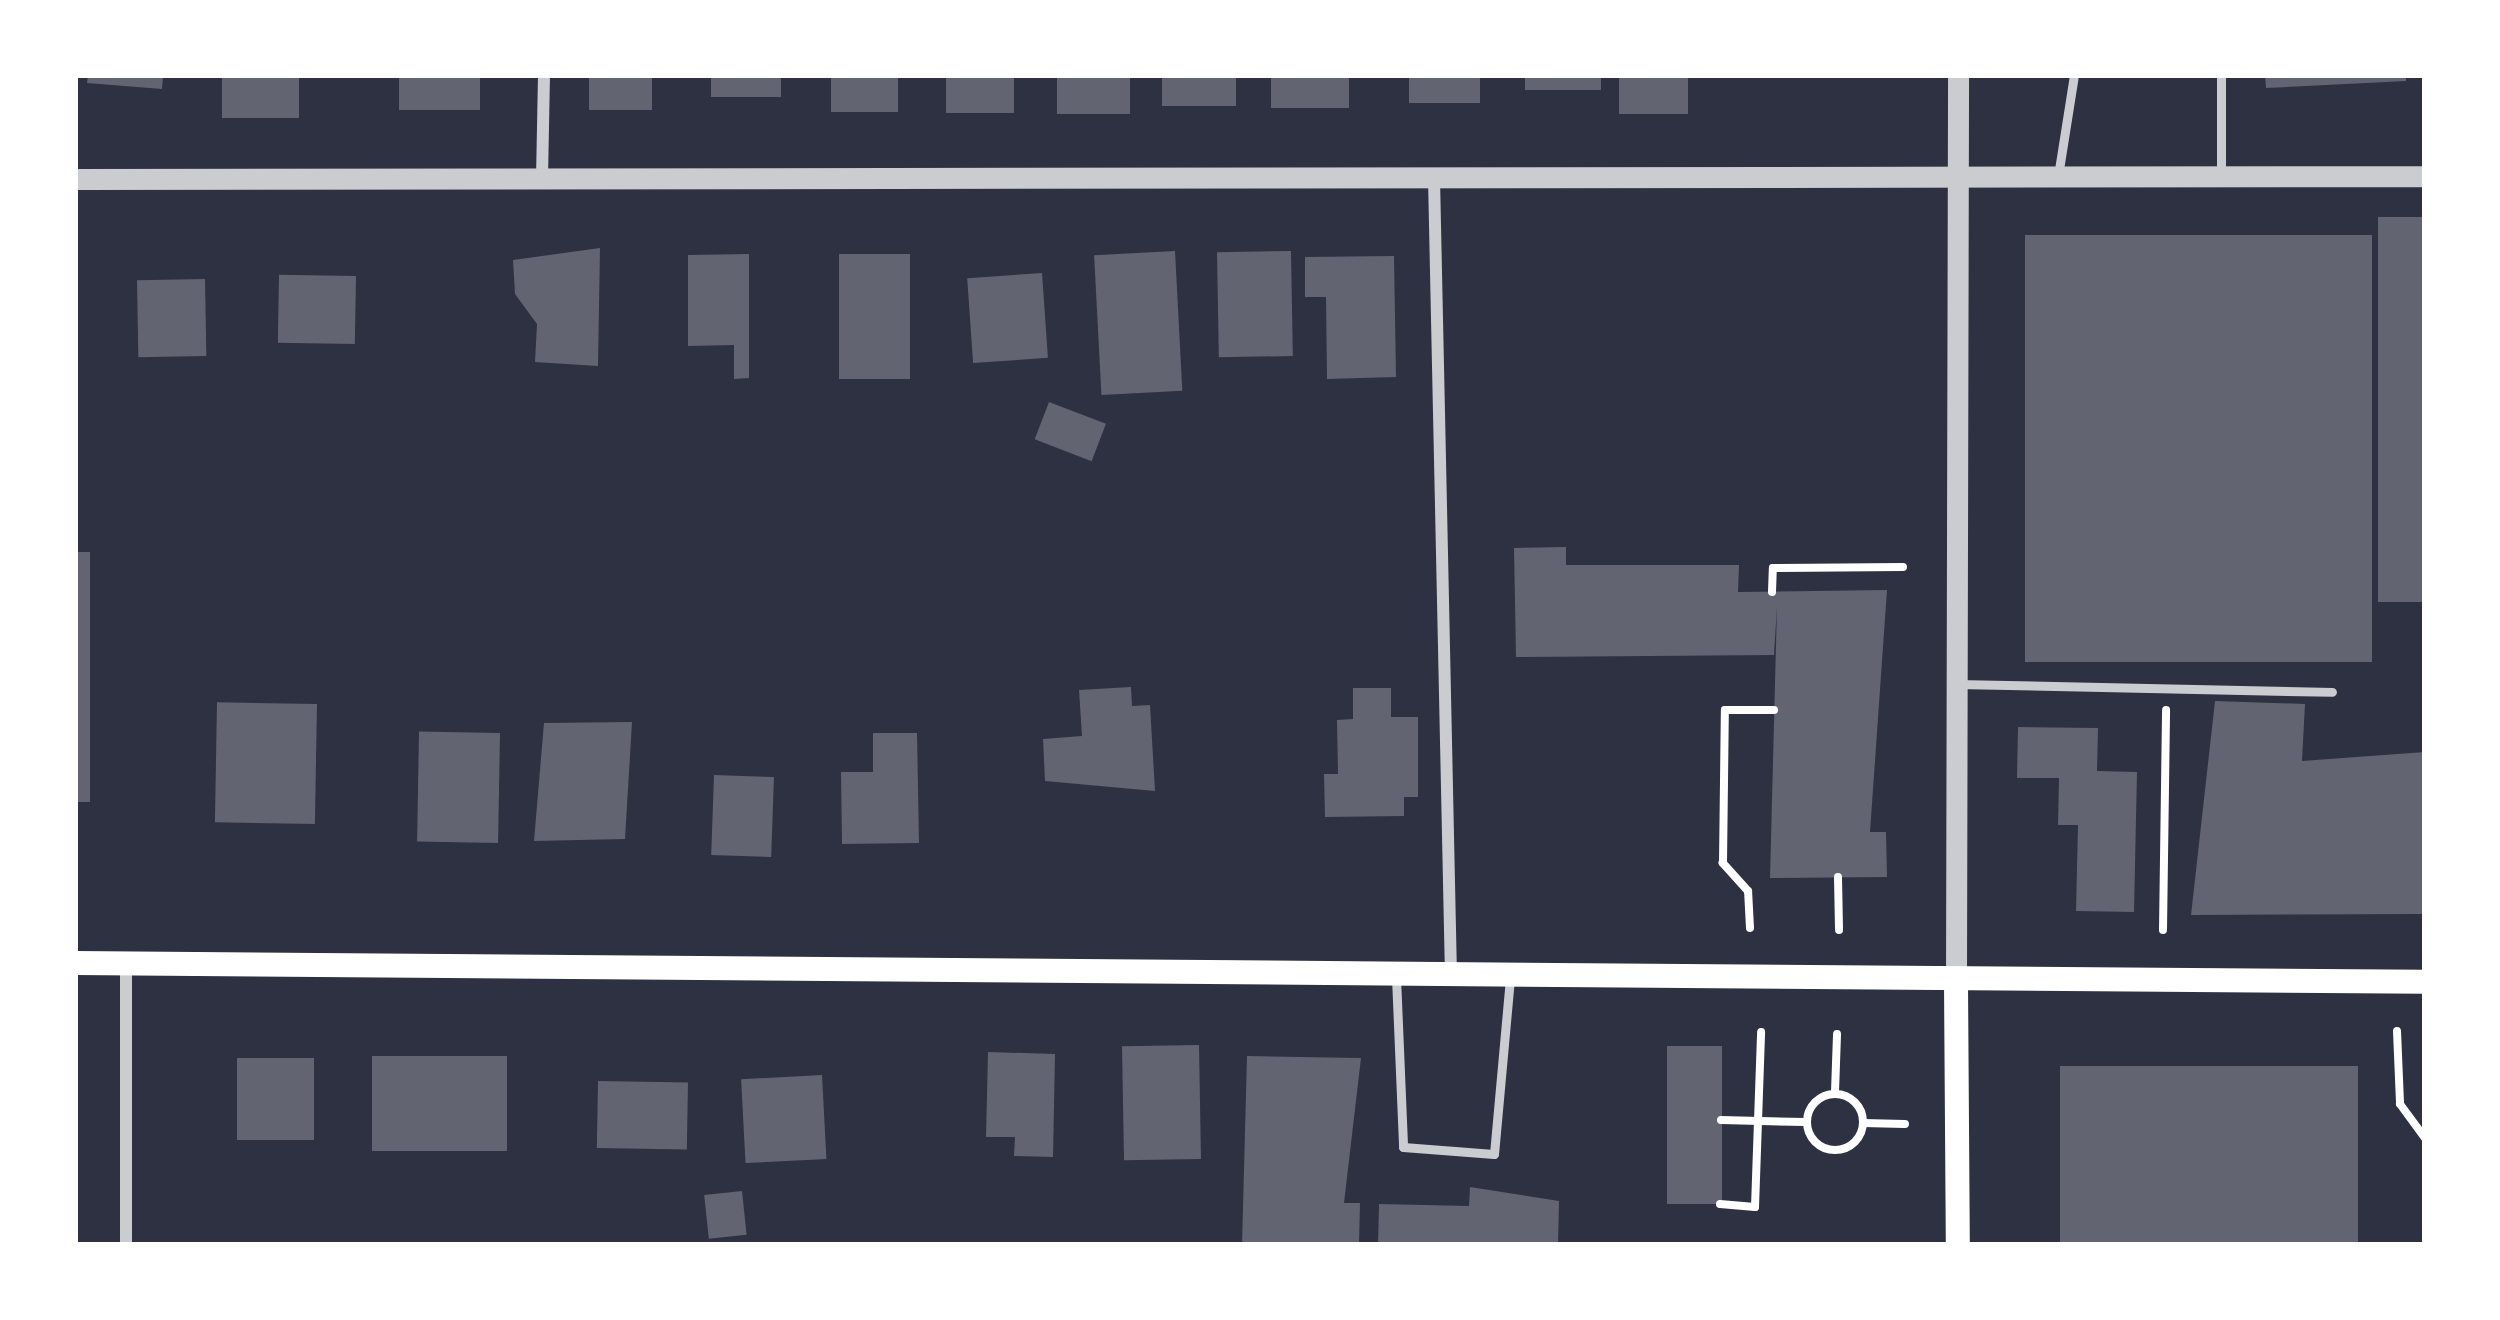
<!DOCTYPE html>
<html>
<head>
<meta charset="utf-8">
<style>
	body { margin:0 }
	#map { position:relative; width:2500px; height:1320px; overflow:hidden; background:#2d3142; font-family:"PT Sans Narrow",sans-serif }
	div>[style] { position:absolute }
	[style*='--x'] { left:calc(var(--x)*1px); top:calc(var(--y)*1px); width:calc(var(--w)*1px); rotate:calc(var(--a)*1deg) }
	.building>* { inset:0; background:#626471; transform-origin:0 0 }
	.path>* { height:8px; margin:-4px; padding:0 4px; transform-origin:4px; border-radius:4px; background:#fff }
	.path>.ring { margin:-4px; padding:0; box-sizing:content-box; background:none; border:8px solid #fff; border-radius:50% }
	.service>* { height:9px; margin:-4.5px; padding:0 4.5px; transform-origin:4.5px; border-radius:4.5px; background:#caccd0 }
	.minor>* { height:12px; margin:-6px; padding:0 6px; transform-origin:6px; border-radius:6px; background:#caccd0 }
	.tertiary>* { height:21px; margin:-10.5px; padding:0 10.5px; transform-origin:10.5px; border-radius:10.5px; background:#caccd0 }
	.secondary>* { height:24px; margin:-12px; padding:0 12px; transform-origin:12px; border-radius:12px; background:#fff }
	span { translate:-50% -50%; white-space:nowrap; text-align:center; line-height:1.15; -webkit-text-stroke:10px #fff; paint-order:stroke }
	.frame { position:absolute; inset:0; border:78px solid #fff; pointer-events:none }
</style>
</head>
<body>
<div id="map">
	<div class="building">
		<div style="clip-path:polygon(88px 75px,163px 75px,162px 89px,87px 83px)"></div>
		<div style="left:222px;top:75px;width:77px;height:43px"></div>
		<div style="left:399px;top:75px;width:81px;height:35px"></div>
		<div style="left:589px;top:75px;width:63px;height:35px"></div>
		<div style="left:711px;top:75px;width:70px;height:22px"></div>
		<div style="left:831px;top:75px;width:67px;height:37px"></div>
		<div style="left:946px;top:75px;width:68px;height:38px"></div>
		<div style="left:1057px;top:75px;width:73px;height:39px"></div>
		<div style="left:1162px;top:75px;width:74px;height:31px"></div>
		<div style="left:1271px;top:75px;width:78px;height:33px"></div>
		<div style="left:1409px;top:75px;width:71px;height:28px"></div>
		<div style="left:1525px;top:75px;width:76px;height:15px"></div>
		<div style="left:1619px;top:75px;width:69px;height:39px"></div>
		<div style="clip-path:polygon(2265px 75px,2406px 75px,2406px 81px,2266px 88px)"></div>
		<div style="left:2425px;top:217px;width:385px;height:47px;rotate:90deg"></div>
		<div style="left:2025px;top:235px;width:347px;height:427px"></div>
		<div style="clip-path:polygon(600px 248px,598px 366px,535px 362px,537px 324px,515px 294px,513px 260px)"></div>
		<div style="left:1175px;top:251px;width:140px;height:81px;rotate:87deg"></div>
		<div style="left:1291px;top:251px;width:105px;height:74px;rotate:89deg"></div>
		<div style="clip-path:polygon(749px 254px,749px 378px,734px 379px,734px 345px,688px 346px,688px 255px)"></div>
		<div style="left:839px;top:254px;width:71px;height:125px"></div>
		<div style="clip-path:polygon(1394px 256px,1396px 377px,1327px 379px,1326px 297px,1305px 297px,1305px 257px)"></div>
		<div style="left:1042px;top:273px;width:85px;height:75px;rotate:86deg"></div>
		<div style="left:356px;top:276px;width:68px;height:77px;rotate:91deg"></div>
		<div style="left:205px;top:279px;width:77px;height:68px;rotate:89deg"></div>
		<div style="left:1049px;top:402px;width:61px;height:40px;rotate:21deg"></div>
		<div style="clip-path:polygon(1566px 547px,1566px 565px,1739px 565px,1738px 592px,1887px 590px,1870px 832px,1886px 832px,1887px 877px,1770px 878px,1777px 606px,1774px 655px,1516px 657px,1514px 548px)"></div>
		<div style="left:90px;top:552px;width:250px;height:15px;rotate:90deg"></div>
		<div style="clip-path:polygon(1131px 687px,1132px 706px,1150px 705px,1155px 791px,1045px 781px,1043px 739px,1082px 736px,1079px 690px)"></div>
		<div style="clip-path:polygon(1353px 688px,1391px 688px,1391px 717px,1418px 717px,1418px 797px,1404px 797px,1404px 816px,1325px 817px,1324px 774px,1338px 774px,1337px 720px,1353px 719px)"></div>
		<div style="clip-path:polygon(2215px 701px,2305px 704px,2302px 761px,2425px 752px,2425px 914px,2191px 915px)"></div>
		<div style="left:317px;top:704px;width:120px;height:100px;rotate:91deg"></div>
		<div style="clip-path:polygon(632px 722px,625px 839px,534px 841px,544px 723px)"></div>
		<div style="clip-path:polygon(2018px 727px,2098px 728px,2097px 771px,2137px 772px,2134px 912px,2076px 911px,2078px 825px,2058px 825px,2059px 778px,2017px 778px)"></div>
		<div style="left:500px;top:733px;width:110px;height:81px;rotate:91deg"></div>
		<div style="clip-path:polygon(873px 733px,917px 733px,919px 843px,842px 844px,841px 772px,873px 772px)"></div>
		<div style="left:714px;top:775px;width:60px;height:80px;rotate:2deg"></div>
		<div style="left:1199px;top:1045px;width:114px;height:77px;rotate:89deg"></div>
		<div style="left:1667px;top:1046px;width:55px;height:158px"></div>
		<div style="clip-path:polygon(988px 1052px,1055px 1054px,1053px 1157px,1014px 1156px,1015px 1137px,986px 1137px)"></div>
		<div style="left:372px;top:1056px;width:135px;height:95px"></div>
		<div style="clip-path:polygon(1247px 1056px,1361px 1058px,1344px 1203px,1360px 1203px,1359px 1245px,1242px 1245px)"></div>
		<div style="left:314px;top:1058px;width:82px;height:77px;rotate:90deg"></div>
		<div style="left:2358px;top:1066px;width:179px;height:298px;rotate:90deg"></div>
		<div style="left:822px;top:1075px;width:84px;height:81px;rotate:87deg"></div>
		<div style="left:598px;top:1081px;width:90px;height:67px;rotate:1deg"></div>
		<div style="clip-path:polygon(1470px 1187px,1559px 1201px,1558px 1245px,1378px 1245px,1379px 1204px,1469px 1206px)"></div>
		<div style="left:742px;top:1191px;width:44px;height:38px;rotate:84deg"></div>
	</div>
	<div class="path">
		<div style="--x:1772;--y:592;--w:24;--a:-88"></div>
		<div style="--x:1773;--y:568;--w:130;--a:-0.4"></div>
		<div style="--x:1838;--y:877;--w:53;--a:88.9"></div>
		<div style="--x:1750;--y:928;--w:37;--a:-93"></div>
		<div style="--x:1748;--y:891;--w:38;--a:-132"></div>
		<div style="--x:1723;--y:863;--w:153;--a:-89.3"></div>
		<div style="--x:1725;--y:710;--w:49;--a:0"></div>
		<div style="--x:2163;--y:930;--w:220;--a:-89.2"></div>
		<div style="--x:2397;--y:1031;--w:73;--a:87.6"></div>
		<div style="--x:2400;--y:1104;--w:42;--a:53.7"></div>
		<div style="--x:1835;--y:1092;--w:58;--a:-88"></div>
		<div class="ring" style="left:1807px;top:1094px;width:48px;height:48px"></div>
		<div style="--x:1721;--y:1120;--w:84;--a:1.4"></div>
		<div style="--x:1863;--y:1123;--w:42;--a:1.4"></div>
		<div style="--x:1720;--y:1204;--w:35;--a:5"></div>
		<div style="--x:1755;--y:1207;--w:175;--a:-88"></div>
	</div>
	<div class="service">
		<div style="--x:2058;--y:176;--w:102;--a:-81"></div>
		<div style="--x:2221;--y:176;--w:101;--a:-90"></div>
		<div style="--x:1956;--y:684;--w:376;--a:1.2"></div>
		<div style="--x:1396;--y:977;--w:170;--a:87.6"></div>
		<div style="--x:1403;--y:1147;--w:91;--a:4.4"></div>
		<div style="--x:1494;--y:1154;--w:177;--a:-84.8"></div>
	</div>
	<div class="minor">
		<div style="--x:1434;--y:178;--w:798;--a:88.78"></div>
		<div style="--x:542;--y:179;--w:104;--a:-88.9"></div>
		<div style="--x:126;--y:1245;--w:281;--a:-90"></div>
	</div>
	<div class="tertiary">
		<div style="--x:75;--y:179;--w:2350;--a:-0.07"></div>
		<div style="--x:1956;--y:983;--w:908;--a:-89.87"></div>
	</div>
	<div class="secondary">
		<div style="--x:75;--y:963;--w:2350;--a:0.46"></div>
		<div style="--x:1956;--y:983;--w:262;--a:89.6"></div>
	</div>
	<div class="frame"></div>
</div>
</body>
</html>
